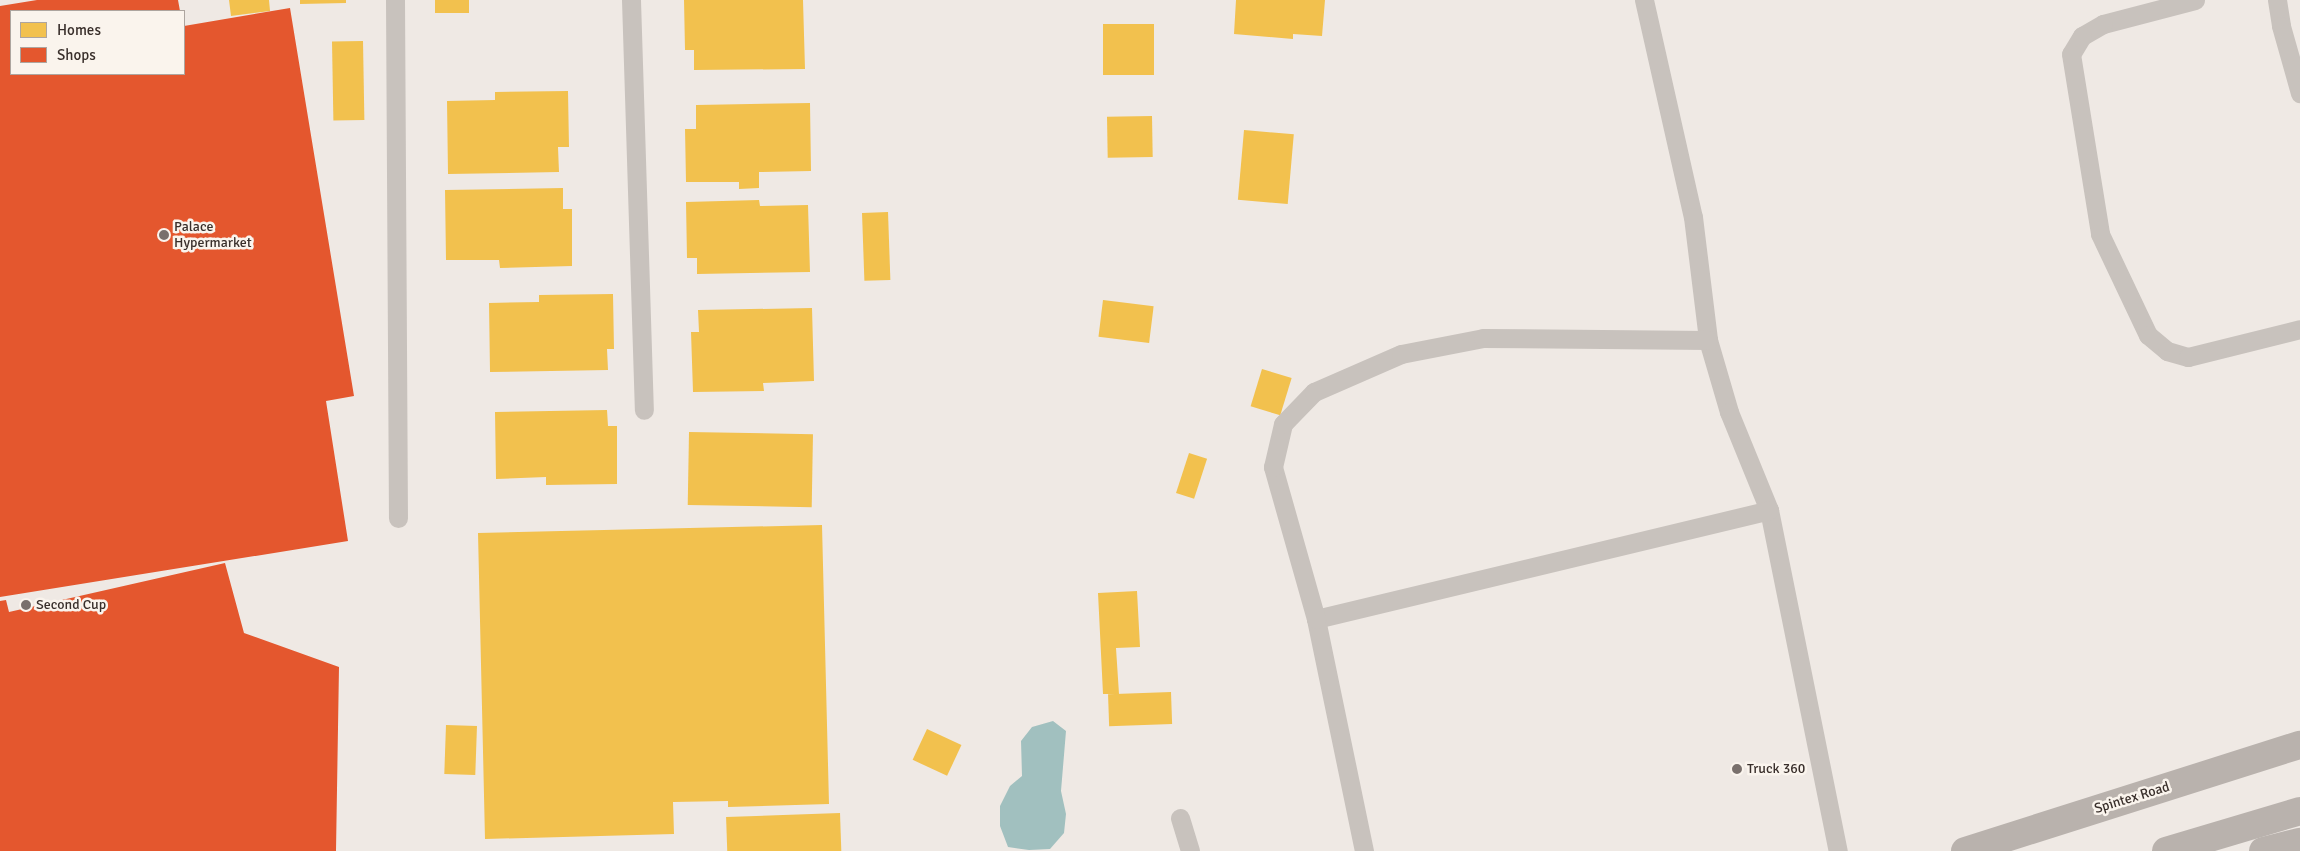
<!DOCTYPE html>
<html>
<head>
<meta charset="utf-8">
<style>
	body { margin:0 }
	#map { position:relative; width:2300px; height:851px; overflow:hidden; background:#efe9e4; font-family:Signika,sans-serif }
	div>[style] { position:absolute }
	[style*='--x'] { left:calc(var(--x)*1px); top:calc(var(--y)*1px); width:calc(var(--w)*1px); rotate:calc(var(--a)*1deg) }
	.water>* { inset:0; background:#a1c0bf }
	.homes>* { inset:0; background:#f2c14e; transform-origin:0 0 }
	.shops>* { inset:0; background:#e4572e }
	.lane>* { height:19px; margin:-9.5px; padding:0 9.5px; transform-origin:9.5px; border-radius:9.5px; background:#c8c2bd }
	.secondary>* { height:28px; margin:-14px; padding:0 14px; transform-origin:14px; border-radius:14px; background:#b9b2ad }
	.dots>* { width:14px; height:14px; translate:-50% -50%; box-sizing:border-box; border:2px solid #faf4ed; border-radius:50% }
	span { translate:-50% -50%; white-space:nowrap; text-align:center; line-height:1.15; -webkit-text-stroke:5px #faf4ed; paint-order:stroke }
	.poi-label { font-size:14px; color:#392f2b }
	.left { translate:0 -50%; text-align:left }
	.street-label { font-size:14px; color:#392f2b }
	.legend { position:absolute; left:10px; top:10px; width:175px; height:65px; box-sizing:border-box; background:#faf4ed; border:1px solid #ada59f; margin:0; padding:6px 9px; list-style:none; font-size:15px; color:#392f2b }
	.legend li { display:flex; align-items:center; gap:10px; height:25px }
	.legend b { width:25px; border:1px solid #ada59f }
</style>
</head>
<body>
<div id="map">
	<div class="water">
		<div style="clip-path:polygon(1053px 721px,1066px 731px,1061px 791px,1066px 814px,1064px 833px,1050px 849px,1029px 850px,1008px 847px,1000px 826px,1000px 806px,1010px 786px,1022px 776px,1021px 741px,1032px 727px)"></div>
	</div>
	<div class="homes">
		<div style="clip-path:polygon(229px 0,269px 0,270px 11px,231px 16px)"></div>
		<div style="clip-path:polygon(300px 0,346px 0,346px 3px,300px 4px)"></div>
		<div style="left:435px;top:0;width:34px;height:13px"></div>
		<div style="clip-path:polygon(684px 0,803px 0,805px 69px,694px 70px,694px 50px,685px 50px)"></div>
		<div style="clip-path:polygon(1236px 0,1325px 0,1322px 36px,1293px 34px,1293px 39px,1234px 34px)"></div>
		<div style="left:1103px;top:24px;width:51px;height:51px"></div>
		<div style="left:363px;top:41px;width:79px;height:31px;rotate:89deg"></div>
		<div style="clip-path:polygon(568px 91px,569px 147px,558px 147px,559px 172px,448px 174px,447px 101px,495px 100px,495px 92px)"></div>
		<div style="clip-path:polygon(810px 103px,811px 171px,759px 172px,759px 188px,739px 189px,739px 182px,686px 182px,685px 129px,696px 129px,696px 105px)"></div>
		<div style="left:1152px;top:116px;width:41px;height:45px;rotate:89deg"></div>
		<div style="left:1244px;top:130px;width:50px;height:70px;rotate:5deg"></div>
		<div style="clip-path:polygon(563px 188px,563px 209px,572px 209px,572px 266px,500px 268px,499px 260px,446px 260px,445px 190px)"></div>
		<div style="clip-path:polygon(759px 200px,760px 206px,808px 205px,810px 272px,697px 274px,697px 258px,687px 258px,686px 202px)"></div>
		<div style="left:888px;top:212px;width:68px;height:26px;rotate:88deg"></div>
		<div style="clip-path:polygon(613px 294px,614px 349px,607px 349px,608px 370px,490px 372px,489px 303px,539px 302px,539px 295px)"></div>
		<div style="left:1103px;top:300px;width:51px;height:37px;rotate:7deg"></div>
		<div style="clip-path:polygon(812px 308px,814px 381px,763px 383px,764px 391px,693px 392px,691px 332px,699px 332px,698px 310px)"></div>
		<div style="left:1262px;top:369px;width:31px;height:39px;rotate:17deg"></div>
		<div style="clip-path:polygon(607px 410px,608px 426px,617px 426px,617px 484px,546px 485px,546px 477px,496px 479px,495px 412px)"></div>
		<div style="left:689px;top:432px;width:124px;height:73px;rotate:1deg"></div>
		<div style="left:1189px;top:453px;width:19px;height:42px;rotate:18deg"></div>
		<div style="clip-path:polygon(822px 525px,829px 804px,728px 807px,728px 801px,673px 802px,674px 834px,485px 839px,478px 533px)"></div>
		<div style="clip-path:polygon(1137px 591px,1140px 647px,1116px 648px,1119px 694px,1103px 694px,1098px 593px)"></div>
		<div style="left:1171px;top:692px;width:32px;height:63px;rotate:88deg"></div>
		<div style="left:446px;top:725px;width:31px;height:49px;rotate:2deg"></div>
		<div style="left:927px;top:729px;width:38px;height:34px;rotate:25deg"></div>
		<div style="left:840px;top:813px;width:38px;height:114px;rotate:88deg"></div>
	</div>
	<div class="shops">
		<div style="clip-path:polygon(37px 0,178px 0,180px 11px,11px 11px,11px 74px,184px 74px,184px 26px,290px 8px,354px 396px,326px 401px,348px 541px,0 597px,0 6px)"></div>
		<div style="clip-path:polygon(225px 563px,244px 633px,339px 667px,336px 851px,0 851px,0 601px,6px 600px,9px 612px)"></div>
	</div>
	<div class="lane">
		<div style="--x:395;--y:0;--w:518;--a:89.67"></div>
		<div style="--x:631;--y:0;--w:410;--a:88.2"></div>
		<div style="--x:1644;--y:0;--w:222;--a:77.3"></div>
		<div style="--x:1693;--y:217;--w:124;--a:83"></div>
		<div style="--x:1708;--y:340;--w:75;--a:73.7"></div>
		<div style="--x:1729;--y:412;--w:106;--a:67.8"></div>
		<div style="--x:1769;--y:510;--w:348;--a:78.6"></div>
		<div style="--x:2195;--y:0;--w:95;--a:165.4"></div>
		<div style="--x:2103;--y:24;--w:24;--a:150"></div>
		<div style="--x:2082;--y:36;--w:21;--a:121"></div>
		<div style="--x:2071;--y:54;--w:182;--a:80.8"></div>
		<div style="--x:2100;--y:234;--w:112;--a:64.6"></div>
		<div style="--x:2148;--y:335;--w:25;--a:40"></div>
		<div style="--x:2167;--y:351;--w:22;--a:16"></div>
		<div style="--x:2188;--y:357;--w:115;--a:-14"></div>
		<div style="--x:2277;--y:0;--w:26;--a:81"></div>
		<div style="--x:2281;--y:26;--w:70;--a:74.2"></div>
		<div style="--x:1316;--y:619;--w:466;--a:-13.5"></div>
		<div style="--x:1180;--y:818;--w:34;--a:73"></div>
		<div style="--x:1364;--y:851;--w:237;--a:-101.7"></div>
		<div style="--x:1316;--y:619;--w:158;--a:-105.8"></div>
		<div style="--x:1273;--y:467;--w:44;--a:-76.9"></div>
		<div style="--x:1283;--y:424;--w:45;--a:-45.9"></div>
		<div style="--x:1314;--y:392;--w:95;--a:-23.6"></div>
		<div style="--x:1401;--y:354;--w:84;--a:-11"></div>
		<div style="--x:1483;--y:338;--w:225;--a:0.5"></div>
	</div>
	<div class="secondary">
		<div style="--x:1965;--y:851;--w:351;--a:-17.6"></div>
		<div style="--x:2166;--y:851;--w:140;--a:-16.6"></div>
		<div style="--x:2263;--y:851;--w:38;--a:-14"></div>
	</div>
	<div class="dots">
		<div style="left:164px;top:235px;background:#79706c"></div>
		<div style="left:26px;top:605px;background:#79706c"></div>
		<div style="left:1737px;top:769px;background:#79706c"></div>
	</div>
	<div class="poi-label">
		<span class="left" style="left:174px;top:235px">Palace<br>Hypermarket</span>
		<span class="left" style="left:36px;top:605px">Second Cup</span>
		<span class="left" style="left:1747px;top:769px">Truck 360</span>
	</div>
	<div class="street-label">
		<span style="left:2132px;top:798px;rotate:-17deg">Spintex Road</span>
	</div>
	<ul class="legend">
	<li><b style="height:14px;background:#f2c14e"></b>Homes</li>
	<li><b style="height:14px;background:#e4572e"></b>Shops</li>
	</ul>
</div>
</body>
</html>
